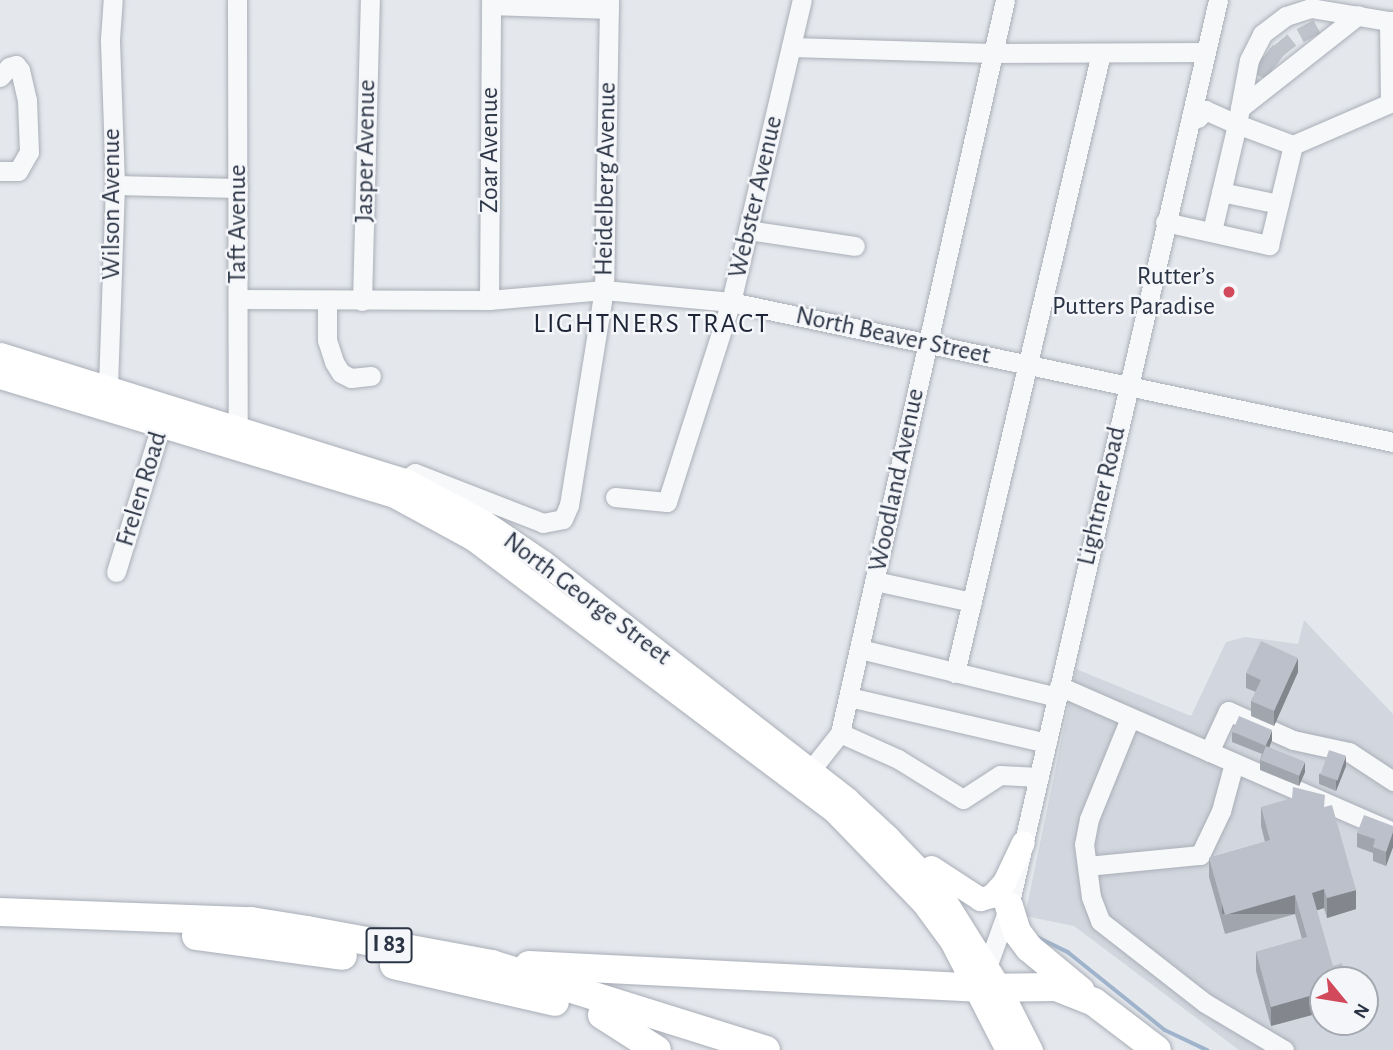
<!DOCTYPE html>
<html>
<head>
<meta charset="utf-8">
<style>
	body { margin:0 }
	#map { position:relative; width:1393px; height:1050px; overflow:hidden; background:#e4e7ec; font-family:"Alegreya Sans",sans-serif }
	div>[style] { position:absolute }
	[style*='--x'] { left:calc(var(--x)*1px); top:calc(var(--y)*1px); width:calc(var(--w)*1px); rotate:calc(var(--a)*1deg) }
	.built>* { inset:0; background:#d2d6de }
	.stream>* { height:3.5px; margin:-1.75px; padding:0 1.75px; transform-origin:1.75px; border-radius:1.75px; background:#9fb4cc }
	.minor-tunnel>* { height:19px; margin-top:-9.5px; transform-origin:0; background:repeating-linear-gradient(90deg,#bfc3cb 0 19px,transparent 0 29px) }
	.roads { filter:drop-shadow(0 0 2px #a9aeb7) drop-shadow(0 0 2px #a9aeb7) }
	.minor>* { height:19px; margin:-9.5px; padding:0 9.5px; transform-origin:9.5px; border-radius:9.5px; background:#f7f8fa }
	.major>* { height:23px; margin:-11.5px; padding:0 11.5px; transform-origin:11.5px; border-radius:11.5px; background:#fff }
	.highway>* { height:28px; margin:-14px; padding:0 14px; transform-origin:14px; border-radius:14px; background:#fff }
	.wall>* { inset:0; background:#a1a5ae }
	.shaded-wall>* { inset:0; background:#83868d; transform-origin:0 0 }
	.building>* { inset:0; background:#bbc0ca; transform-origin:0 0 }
	.dots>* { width:19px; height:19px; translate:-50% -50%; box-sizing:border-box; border:4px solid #f4f6f9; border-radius:50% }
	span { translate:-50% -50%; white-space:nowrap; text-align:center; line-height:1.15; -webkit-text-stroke:5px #f4f6f9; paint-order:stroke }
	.shield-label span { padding:2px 5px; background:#f4f6f9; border:2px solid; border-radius:5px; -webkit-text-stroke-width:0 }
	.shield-label { font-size:24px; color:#2b3445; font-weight:700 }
	.street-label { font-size:26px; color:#2b3445 }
	.poi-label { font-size:26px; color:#2b3445 }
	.right { translate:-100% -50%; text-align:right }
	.neighbourhood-label { font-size:28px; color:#1d2536; letter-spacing:2px }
	.north { position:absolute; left:1309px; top:966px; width:70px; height:70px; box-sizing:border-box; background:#f4f6f9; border:2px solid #a4a8b1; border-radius:50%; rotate:120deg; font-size:19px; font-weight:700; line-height:28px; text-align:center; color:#2b3445 }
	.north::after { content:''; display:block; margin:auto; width:24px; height:32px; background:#d1495b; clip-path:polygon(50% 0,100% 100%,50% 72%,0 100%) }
</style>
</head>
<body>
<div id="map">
	<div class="built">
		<div style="clip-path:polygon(evenodd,1304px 620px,1393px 714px,1393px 1050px,1239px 1050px,1074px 926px,1025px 916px,1076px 669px,1191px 716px,1226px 642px,1245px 637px,1298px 644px,1304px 620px,1323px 980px,1365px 980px,1365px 1022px,1323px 1022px,1323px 980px)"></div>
	</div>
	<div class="stream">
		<div style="--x:1035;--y:936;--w:37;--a:26"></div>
		<div style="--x:1068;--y:952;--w:124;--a:38.8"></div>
		<div style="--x:1165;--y:1030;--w:47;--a:25.5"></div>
	</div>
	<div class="minor-tunnel">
		<div style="--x:1305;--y:24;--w:15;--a:62"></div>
		<div style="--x:1280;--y:40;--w:14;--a:51"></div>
		<div style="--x:1267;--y:52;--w:15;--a:37"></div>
		<div style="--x:1258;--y:64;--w:15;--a:28"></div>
	</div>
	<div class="roads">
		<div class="minor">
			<div style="--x:237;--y:0;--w:440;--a:89.9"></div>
			<div style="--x:491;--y:5;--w:118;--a:1.9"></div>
			<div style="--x:791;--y:47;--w:202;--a:1.7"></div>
			<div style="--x:993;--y:53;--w:212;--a:-0.3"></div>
			<div style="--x:0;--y:77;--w:13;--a:-48"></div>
			<div style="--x:9;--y:67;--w:7;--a:-16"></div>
			<div style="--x:16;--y:65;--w:6;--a:51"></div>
			<div style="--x:20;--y:70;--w:31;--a:77"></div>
			<div style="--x:27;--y:100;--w:52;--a:87.8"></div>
			<div style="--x:29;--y:152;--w:22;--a:120"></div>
			<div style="--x:18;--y:171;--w:18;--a:180"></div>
			<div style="--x:1240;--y:108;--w:150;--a:-38.2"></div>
			<div style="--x:1198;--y:118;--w:11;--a:-49"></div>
			<div style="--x:1205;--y:110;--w:35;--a:24"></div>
			<div style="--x:1237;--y:124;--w:65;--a:-79.4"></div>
			<div style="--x:1249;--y:60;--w:29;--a:-63"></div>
			<div style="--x:1262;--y:34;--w:30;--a:-37"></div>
			<div style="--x:1286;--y:16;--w:26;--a:-18"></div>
			<div style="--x:1311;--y:8;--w:79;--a:9.5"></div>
			<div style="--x:115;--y:185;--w:123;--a:1.4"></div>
			<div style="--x:1221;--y:192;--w:59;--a:11.7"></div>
			<div style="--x:1165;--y:222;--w:107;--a:12.5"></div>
			<div style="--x:1269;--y:245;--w:103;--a:-76.5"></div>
			<div style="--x:1293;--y:145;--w:106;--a:-23.4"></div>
			<div style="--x:1390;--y:103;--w:82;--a:-90.7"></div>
			<div style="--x:1389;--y:21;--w:4;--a:0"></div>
			<div style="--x:748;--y:230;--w:108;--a:8.5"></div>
			<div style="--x:1212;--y:231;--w:110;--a:-76.8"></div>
			<div style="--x:1237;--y:124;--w:60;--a:20.6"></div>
			<div style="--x:238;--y:299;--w:251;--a:0.2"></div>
			<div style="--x:489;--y:300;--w:115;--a:-5"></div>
			<div style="--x:604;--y:290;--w:128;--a:5.4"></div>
			<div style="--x:731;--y:302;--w:677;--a:11.94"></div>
			<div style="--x:327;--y:300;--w:40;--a:90"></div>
			<div style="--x:327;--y:340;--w:23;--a:72"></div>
			<div style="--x:334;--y:362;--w:13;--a:58"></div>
			<div style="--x:341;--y:373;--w:11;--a:27"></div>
			<div style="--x:351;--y:378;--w:20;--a:-6"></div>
			<div style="--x:489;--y:300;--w:300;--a:-89.6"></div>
			<div style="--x:362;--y:301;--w:301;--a:-88.5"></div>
			<div style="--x:104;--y:400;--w:15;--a:-74"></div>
			<div style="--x:108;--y:386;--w:201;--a:-88"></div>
			<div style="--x:115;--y:185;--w:146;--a:-92"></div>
			<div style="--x:110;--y:39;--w:39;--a:-86"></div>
			<div style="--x:405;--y:480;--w:12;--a:-35"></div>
			<div style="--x:415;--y:473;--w:137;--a:21.3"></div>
			<div style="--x:543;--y:523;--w:20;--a:-11"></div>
			<div style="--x:563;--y:519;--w:15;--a:-67"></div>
			<div style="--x:569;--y:505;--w:218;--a:-80.8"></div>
			<div style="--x:604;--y:290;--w:290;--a:-89"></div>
			<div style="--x:615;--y:497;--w:52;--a:5.5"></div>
			<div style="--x:667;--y:502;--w:210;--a:-72.3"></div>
			<div style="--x:731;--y:302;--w:310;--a:-76.8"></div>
			<div style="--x:116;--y:572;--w:166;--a:-72.9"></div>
			<div style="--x:875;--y:581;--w:99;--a:12.2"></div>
			<div style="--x:860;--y:649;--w:203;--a:13.7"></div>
			<div style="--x:955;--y:673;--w:637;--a:-76.75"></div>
			<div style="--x:1059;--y:686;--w:365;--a:23.6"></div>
			<div style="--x:849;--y:697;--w:203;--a:13.1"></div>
			<div style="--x:1130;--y:718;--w:109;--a:112.1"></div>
			<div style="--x:1089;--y:819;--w:25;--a:101"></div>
			<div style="--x:1084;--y:844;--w:53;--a:82.5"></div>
			<div style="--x:1091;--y:897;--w:26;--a:69"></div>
			<div style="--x:1100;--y:921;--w:133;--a:38"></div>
			<div style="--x:1205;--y:1003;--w:92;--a:30.7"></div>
			<div style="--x:840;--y:733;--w:64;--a:24.1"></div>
			<div style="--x:898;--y:759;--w:76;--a:31.6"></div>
			<div style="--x:963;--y:799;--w:44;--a:-33"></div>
			<div style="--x:1000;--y:775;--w:39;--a:3"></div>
			<div style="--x:1209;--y:752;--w:45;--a:-65.1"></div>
			<div style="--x:1228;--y:711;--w:71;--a:24"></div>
			<div style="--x:1293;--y:740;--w:57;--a:12.1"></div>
			<div style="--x:1349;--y:752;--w:53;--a:33.4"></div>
			<div style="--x:803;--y:780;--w:60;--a:-51.8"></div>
			<div style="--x:840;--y:733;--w:751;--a:-77.31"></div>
			<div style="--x:1087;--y:866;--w:114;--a:-5.6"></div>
			<div style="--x:1200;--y:855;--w:49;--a:-64.5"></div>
			<div style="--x:1221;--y:811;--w:50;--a:-74.8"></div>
			<div style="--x:983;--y:978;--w:77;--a:-70.1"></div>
			<div style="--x:1009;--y:906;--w:930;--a:-77.01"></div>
		</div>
		<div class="major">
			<div style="--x:0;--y:354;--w:424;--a:17.3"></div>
			<div style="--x:405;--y:480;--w:88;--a:27.7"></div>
			<div style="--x:483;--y:521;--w:73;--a:34.3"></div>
			<div style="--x:543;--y:562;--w:385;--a:37.9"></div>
			<div style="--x:847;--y:799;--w:56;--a:42.8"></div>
			<div style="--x:888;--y:837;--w:72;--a:46.1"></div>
			<div style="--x:938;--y:889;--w:113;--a:58"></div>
			<div style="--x:998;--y:985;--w:73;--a:63.1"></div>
			<div style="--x:0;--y:377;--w:409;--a:16.8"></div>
			<div style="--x:392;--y:495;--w:92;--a:28.5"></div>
			<div style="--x:473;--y:539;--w:451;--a:37"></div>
			<div style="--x:833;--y:810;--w:129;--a:45.9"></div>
			<div style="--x:923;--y:903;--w:47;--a:53.6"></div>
			<div style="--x:951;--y:941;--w:123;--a:62.8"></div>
			<div style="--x:931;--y:867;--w:59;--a:33.1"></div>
			<div style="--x:980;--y:899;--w:11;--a:-15"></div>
			<div style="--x:991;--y:896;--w:19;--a:-47"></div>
			<div style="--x:1004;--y:882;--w:44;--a:-64.6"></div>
		</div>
		<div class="highway">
			<div style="--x:1009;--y:906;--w:27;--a:73"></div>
			<div style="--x:1017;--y:932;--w:20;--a:53"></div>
			<div style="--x:1029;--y:948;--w:67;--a:39.6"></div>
			<div style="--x:0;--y:912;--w:251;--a:2.1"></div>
			<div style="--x:251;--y:921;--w:57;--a:9.1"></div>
			<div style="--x:307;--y:930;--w:188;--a:10.4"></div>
			<div style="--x:492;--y:964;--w:287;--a:17.4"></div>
			<div style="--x:196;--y:936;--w:148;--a:7.7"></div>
			<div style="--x:394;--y:965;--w:165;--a:12.9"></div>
			<div style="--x:529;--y:965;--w:449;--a:2.9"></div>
			<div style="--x:977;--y:988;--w:79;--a:-0.7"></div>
			<div style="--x:1056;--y:987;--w:41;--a:21.5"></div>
			<div style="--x:1094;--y:1002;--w:79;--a:37.3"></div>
			<div style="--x:602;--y:1015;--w:65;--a:32.5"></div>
		</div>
	</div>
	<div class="wall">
		<div style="clip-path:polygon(1298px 672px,1274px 726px,1251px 716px,1251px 701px,1256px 692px,1246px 688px,1246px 673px)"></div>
		<div style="clip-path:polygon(1232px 732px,1272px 740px,1269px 747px,1305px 772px,1299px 786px,1260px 770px,1260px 760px,1262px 754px,1232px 742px)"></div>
		<div style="clip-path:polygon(1346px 766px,1336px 791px,1319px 784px,1319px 774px)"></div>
		<div style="clip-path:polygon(1261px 807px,1325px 807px,1356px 909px,1327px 918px,1324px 908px,1317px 910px,1323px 980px,1323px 1012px,1271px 1026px,1256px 971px,1256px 952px,1302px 939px,1295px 914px,1225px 934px,1209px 877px,1209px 858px,1265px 842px,1261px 826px)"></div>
		<div style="clip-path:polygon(1393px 826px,1393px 847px,1386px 866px,1373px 861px,1373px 853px,1357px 847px,1357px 833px)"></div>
	</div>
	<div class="shaded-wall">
		<div style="clip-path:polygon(1298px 658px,1298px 672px,1274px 726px,1274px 711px)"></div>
		<div style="clip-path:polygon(1272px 730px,1272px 740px,1266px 756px,1266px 746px)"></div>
		<div style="clip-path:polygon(1346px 756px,1346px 766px,1336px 791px,1336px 781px)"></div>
		<div style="clip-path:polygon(1305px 762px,1305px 772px,1299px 786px,1299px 776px)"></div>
		<div style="clip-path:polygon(1393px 832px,1393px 847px,1386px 866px,1386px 852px)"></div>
		<div style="clip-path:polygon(1324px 889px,1324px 908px,1312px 912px,1312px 893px)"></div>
		<div style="clip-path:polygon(1356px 890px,1356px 909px,1327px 918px,1327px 898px)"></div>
		<div style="left:1295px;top:895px;width:19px;height:73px;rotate:90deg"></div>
		<div style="clip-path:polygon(1323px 992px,1323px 1012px,1271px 1026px,1271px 1007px)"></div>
	</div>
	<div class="building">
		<div style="clip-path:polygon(1261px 641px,1298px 658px,1274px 711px,1251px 701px,1261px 680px,1246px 673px)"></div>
		<div style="left:1239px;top:716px;width:36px;height:17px;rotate:23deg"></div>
		<div style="left:1266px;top:746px;width:42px;height:15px;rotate:22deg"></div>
		<div style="left:1329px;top:750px;width:18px;height:26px;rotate:19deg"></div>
		<div style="clip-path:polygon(1293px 787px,1325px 795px,1324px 807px,1332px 805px,1356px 890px,1327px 898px,1324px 889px,1312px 893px,1333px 966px,1342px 963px,1346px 980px,1323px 980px,1323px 992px,1271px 1007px,1256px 952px,1307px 937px,1295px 895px,1225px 915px,1209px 858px,1270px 840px,1261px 807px,1292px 798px)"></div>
		<div style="clip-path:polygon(1364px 815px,1393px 826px,1393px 832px,1386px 852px,1373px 847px,1375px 839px,1357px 833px)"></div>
	</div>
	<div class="dots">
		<div style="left:1229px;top:292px;background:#d1495b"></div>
	</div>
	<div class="shield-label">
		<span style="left:389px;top:945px">I 83</span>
	</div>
	<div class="street-label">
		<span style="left:490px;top:150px;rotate:-90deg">Zoar Avenue</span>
		<span style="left:366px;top:151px;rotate:-89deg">Jasper Avenue</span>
		<span style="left:606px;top:179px;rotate:-89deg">Heidelberg Avenue</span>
		<span style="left:756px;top:197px;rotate:-77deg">Webster Avenue</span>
		<span style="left:112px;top:204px;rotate:-90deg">Wilson Avenue</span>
		<span style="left:238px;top:224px;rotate:-90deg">Taft Avenue</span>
		<span style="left:893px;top:336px;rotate:12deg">North Beaver Street</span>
		<span style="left:897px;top:480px;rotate:-78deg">Woodland Avenue</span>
		<span style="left:142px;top:489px;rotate:-73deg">Frelen Road</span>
		<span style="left:1102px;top:496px;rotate:-77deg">Lightner Road</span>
		<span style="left:587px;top:599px;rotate:37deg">North George Street</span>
	</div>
	<div class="poi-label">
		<span class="right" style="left:1215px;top:292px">Rutter’s<br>Putters Paradise</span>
	</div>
	<div class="neighbourhood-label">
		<span style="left:652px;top:324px">LIGHTNERS TRACT</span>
	</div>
	<div class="north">N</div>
</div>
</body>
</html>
